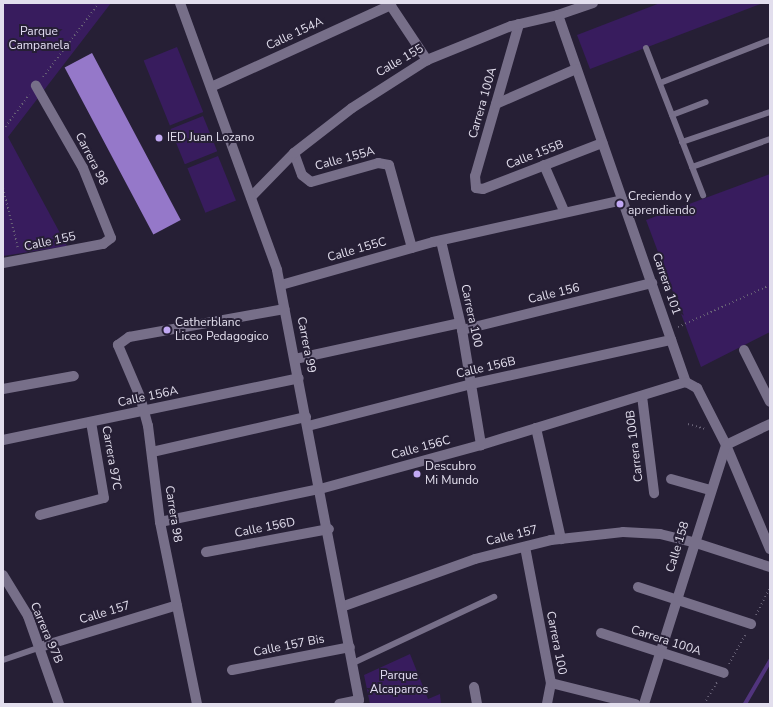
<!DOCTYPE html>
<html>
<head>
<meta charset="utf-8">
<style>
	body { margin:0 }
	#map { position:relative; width:773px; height:707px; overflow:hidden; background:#261f35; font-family:"Nunito Sans",sans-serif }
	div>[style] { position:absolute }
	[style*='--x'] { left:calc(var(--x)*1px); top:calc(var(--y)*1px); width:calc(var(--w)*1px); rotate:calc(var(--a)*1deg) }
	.green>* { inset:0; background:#381c5e; transform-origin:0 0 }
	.stream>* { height:3.5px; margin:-1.75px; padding:0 1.75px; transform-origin:1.75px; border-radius:1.75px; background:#51347d }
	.building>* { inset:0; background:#9578c9; transform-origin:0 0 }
	.path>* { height:2px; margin-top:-1px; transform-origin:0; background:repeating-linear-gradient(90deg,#686276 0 1px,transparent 0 4px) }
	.lane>* { height:6px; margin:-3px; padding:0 3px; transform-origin:3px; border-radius:3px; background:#776f89 }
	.street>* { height:10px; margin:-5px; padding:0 5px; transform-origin:5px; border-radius:5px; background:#776f89 }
	.secondary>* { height:10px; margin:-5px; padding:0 5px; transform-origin:5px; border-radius:5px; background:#776f89 }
	.dots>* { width:11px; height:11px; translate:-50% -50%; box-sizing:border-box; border:2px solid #261f35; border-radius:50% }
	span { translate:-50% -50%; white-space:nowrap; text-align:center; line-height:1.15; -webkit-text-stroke:4px #261f35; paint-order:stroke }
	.park-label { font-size:12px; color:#e4def4 }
	.street-label { font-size:12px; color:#e2deed }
	.poi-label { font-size:12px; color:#e2deed }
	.left { translate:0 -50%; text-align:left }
	.frame { position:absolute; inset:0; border:4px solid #e2deed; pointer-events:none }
</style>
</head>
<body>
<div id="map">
	<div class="green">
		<div style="clip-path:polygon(3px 3px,111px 3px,8px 137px,67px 246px,3px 256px)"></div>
		<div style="clip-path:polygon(660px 3px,763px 3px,590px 69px,577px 35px)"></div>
		<div style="left:177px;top:47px;width:70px;height:36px;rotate:68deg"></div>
		<div style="left:203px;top:116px;width:38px;height:35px;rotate:68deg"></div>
		<div style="left:218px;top:156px;width:48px;height:33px;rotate:68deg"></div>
		<div style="clip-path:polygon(770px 174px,770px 332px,701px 367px,646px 220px)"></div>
		<div style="clip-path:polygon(410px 654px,428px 699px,440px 694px,441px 704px,370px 704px,364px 675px)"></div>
	</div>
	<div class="stream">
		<div style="--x:745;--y:704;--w:50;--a:-59.8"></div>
	</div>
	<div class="building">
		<div style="left:92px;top:53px;width:189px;height:31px;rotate:62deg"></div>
	</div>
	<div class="path">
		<div style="--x:43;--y:77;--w:93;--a:-52.9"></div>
		<div style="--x:3;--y:130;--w:44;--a:-53.4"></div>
		<div style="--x:3;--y:188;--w:62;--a:76"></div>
		<div style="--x:678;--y:327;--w:101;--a:-24.5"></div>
		<div style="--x:688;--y:424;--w:19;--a:16"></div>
		<div style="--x:756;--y:615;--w:30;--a:-63"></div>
		<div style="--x:729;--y:664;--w:35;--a:-61"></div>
		<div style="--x:704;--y:704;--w:27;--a:-59"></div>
	</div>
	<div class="lane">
		<div style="--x:646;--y:48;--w:158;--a:68.8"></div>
		<div style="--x:660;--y:83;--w:118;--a:-21.4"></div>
		<div style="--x:672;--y:115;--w:36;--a:-21"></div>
		<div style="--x:682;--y:142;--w:93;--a:-18.8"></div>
		<div style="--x:692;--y:167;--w:83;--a:-19.7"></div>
		<div style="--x:3;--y:660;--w:39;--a:-19"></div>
		<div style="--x:353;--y:663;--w:156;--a:-25.1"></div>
	</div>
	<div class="street">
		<div style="--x:389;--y:3;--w:69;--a:56.3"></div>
		<div style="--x:558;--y:15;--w:389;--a:70.8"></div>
		<div style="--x:519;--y:24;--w:158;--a:106.1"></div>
		<div style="--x:475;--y:176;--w:12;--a:85"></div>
		<div style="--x:476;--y:188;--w:7;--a:8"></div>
		<div style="--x:483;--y:189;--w:128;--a:-21.1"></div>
		<div style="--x:211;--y:87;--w:198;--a:-24.5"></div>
		<div style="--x:496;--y:104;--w:87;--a:-23.6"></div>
		<div style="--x:294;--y:153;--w:23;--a:70"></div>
		<div style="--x:302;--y:175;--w:11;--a:38"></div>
		<div style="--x:311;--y:182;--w:70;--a:-15.8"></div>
		<div style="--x:378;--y:163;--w:11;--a:10"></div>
		<div style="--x:389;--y:165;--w:86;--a:74.5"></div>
		<div style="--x:544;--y:165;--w:50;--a:66.5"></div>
		<div style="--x:251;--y:197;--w:62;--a:-45.7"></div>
		<div style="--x:294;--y:153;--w:73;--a:-37.8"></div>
		<div style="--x:352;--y:108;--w:89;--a:-32.6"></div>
		<div style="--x:427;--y:60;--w:91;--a:-22"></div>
		<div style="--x:511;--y:26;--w:48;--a:-13.2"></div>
		<div style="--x:558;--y:15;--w:37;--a:-19"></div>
		<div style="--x:441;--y:241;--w:91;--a:76.7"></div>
		<div style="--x:462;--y:330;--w:117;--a:80.6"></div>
		<div style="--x:3;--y:263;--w:102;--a:-10.8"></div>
		<div style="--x:103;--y:244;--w:10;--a:-37"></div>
		<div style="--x:111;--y:238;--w:75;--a:-111.8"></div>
		<div style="--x:83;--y:168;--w:95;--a:-119.8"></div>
		<div style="--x:281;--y:285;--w:158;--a:-15.8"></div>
		<div style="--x:433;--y:242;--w:194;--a:-12.5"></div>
		<div style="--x:462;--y:330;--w:196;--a:-13.9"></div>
		<div style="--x:744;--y:350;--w:58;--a:63.4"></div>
		<div style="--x:295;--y:359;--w:169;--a:-12.3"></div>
		<div style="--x:686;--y:382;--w:13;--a:29"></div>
		<div style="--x:697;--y:388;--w:64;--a:63"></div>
		<div style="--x:726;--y:445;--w:113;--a:67.1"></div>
		<div style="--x:3;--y:389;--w:72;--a:-10.4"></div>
		<div style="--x:642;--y:396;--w:98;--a:82.9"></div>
		<div style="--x:308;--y:426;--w:168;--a:-14.4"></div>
		<div style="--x:471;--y:384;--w:205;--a:-12.4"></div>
		<div style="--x:536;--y:428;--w:114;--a:77.3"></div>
		<div style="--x:3;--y:440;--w:302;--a:-11.8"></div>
		<div style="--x:152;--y:452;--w:158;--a:-12.8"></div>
		<div style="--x:671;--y:479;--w:41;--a:15.8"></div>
		<div style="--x:40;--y:515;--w:66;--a:-14.9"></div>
		<div style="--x:104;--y:498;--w:77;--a:-99.7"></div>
		<div style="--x:160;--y:522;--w:163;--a:-11.7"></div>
		<div style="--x:320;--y:489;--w:167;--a:-15.3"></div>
		<div style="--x:481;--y:445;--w:214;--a:-17.1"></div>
		<div style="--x:525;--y:547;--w:138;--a:79.2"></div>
		<div style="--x:551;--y:683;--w:21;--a:101"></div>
		<div style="--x:206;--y:552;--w:125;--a:-10.6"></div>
		<div style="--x:3;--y:575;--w:48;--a:58.6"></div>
		<div style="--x:28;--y:616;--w:93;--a:70.6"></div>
		<div style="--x:638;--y:587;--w:119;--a:18.1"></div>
		<div style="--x:344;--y:606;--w:139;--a:-19.7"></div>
		<div style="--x:475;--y:559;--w:78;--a:-14"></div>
		<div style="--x:551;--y:540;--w:72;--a:-6.3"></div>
		<div style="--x:623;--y:532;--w:37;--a:3"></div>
		<div style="--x:660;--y:534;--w:34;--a:14"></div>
		<div style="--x:693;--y:542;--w:81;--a:18"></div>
		<div style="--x:601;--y:633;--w:129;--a:18"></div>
		<div style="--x:40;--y:647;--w:143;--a:-17"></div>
		<div style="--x:232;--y:670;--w:120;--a:-11"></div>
		<div style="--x:551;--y:683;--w:87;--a:14"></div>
		<div style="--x:474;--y:687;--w:17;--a:80"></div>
		<div style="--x:197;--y:704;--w:186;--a:-101.5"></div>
		<div style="--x:160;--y:522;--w:97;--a:-97.1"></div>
		<div style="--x:148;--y:426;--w:28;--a:-105"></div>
		<div style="--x:141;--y:399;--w:59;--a:-113.1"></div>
		<div style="--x:118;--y:345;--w:14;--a:-36"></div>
		<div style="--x:129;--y:337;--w:158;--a:-10.2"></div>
		<div style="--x:644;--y:704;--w:272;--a:-72.4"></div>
		<div style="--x:726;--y:445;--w:49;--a:-25.5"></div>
	</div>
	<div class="secondary">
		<div style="--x:180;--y:3;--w:284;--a:70"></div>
		<div style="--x:277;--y:270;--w:438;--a:79.2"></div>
		<div style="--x:359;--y:700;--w:20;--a:169"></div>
	</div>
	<div class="dots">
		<div style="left:159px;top:138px;background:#c1a8f3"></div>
		<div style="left:620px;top:204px;background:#c1a8f3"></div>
		<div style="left:167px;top:330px;background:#c1a8f3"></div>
		<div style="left:417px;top:474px;background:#c1a8f3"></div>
	</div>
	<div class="park-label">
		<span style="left:39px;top:39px">Parque<br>Campanela</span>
		<span style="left:399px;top:683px">Parque<br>Alcaparros</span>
	</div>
	<div class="street-label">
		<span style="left:295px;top:34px;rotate:-25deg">Calle 154A</span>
		<span style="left:400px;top:61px;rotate:-30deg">Calle 155</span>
		<span style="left:483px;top:103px;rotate:-74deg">Carrera 100A</span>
		<span style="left:535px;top:155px;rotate:-21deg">Calle 155B</span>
		<span style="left:91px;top:159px;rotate:63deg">Carrera 98</span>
		<span style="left:345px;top:159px;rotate:-15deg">Calle 155A</span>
		<span style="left:50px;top:242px;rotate:-12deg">Calle 155</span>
		<span style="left:357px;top:250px;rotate:-16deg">Calle 155C</span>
		<span style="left:666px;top:284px;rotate:71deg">Carrera 101</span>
		<span style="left:554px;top:294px;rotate:-14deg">Calle 156</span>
		<span style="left:471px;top:316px;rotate:78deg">Carrera 100</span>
		<span style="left:306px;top:345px;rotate:79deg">Carrera 99</span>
		<span style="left:486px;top:368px;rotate:-13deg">Calle 156B</span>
		<span style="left:148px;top:397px;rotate:-12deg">Calle 156A</span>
		<span style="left:635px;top:446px;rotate:-97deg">Carrera 100B</span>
		<span style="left:421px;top:448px;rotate:-15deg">Calle 156C</span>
		<span style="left:111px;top:458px;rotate:80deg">Carrera 97C</span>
		<span style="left:173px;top:514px;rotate:81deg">Carrera 98</span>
		<span style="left:265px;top:528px;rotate:-11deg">Calle 156D</span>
		<span style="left:512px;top:536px;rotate:-14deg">Calle 157</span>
		<span style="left:678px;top:547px;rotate:-73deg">Calle 158</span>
		<span style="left:105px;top:613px;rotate:-17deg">Calle 157</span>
		<span style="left:46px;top:633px;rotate:67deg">Carrera 97B</span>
		<span style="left:666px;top:641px;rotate:18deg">Carrera 100A</span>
		<span style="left:556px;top:643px;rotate:79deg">Carrera 100</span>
		<span style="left:289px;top:646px;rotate:-11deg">Calle 157 Bis</span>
	</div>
	<div class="poi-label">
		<span class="left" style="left:167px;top:138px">IED Juan Lozano</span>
		<span class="left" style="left:628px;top:204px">Creciendo y<br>aprendiendo</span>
		<span class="left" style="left:175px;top:330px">Catherblanc<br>Liceo Pedagogico</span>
		<span class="left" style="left:425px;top:474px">Descubro<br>Mi Mundo</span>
	</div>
	<div class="frame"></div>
</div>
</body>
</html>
